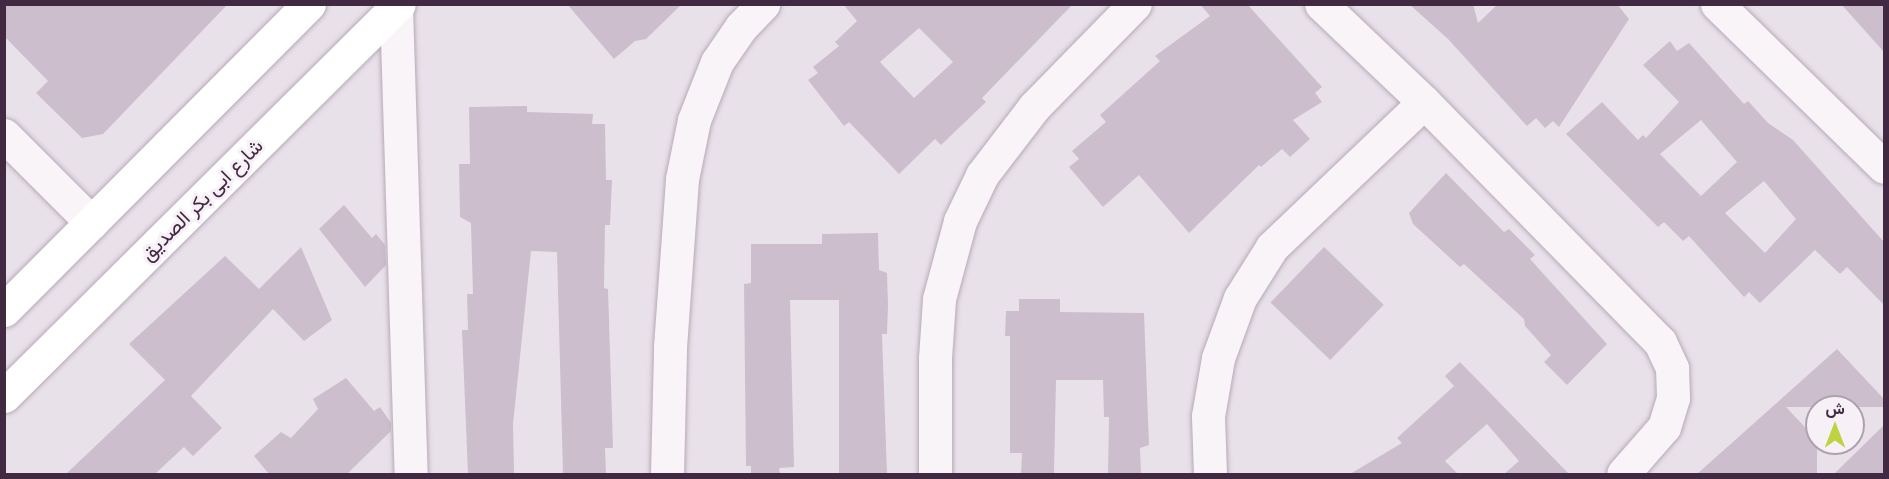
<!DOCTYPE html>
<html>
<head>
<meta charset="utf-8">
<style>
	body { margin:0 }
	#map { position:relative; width:1889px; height:479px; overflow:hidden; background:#e9e1ea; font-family:Cabin,Vazirmatn,sans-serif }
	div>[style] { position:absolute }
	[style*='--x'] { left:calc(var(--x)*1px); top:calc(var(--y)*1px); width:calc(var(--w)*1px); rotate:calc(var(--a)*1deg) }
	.building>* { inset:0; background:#ccbecd; transform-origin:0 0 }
	.roads { filter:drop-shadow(0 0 2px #b7aab8) drop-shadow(0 0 2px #b7aab8) }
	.minor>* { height:33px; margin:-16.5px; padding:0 16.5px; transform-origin:16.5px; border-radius:16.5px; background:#f8f4f8 }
	.secondary>* { height:33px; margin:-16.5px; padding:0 16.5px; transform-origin:16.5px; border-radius:16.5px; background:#fff }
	span { translate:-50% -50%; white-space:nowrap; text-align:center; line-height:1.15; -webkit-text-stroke:6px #f7f1f7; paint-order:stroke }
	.street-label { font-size:20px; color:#412942 }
	.frame { position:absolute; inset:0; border:6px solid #412942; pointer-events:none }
	.north { position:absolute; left:1805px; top:395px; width:60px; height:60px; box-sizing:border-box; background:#f7f1f7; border:2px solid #aea1af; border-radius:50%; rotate:0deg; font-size:16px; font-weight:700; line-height:24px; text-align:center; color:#412942 }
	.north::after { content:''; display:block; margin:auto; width:21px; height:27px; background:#bdd342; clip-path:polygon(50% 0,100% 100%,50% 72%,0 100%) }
</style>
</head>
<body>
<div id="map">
	<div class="building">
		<div style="clip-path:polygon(4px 4px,228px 4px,103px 134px,82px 138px,36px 93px,48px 81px,4px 36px)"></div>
		<div style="clip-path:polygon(567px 4px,682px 4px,646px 39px,635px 41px,614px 59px)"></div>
		<div style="clip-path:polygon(evenodd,843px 4px,1073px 4px,982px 98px,986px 102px,941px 145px,935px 139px,899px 174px,849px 122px,844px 126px,808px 80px,818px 73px,813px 67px,839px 46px,835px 42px,857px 21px,843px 4px,919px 28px,953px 62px,914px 98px,880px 62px,919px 28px)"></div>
		<div style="clip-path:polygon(1200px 4px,1247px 4px,1322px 87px,1315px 93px,1322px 102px,1293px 120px,1310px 139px,1290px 157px,1282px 149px,1261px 167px,1259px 165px,1189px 233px,1139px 175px,1103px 207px,1069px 167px,1079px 159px,1072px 151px,1106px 122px,1100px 115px,1160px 61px,1155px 56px,1210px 16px)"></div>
		<div style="clip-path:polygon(1409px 4px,1473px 4px,1478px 23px,1498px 4px,1617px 4px,1629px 19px,1559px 127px,1553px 121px,1545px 128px,1536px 118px,1527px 126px,1448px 39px)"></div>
		<div style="clip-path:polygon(1841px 4px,1884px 4px,1884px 52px)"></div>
		<div style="clip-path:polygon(evenodd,1670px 41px,1677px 51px,1689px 43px,1744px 104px,1748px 101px,1768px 123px,1793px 140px,1884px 242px,1884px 305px,1847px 267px,1840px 274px,1815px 250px,1760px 303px,1749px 292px,1744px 297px,1689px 236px,1683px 241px,1664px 222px,1658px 227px,1566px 134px,1602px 102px,1638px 140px,1643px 135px,1646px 138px,1679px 102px,1643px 65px,1670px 41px,1701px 120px,1737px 162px,1701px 196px,1660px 154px,1701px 120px,1670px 41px,1764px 181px,1796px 219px,1765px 253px,1725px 213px,1764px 181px)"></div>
		<div style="clip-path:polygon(527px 106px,527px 112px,593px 114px,592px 124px,605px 124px,606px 180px,612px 180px,610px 225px,605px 225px,604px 288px,608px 289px,613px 448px,605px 448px,606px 474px,563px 474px,557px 252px,531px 251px,513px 424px,514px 474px,468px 474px,462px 330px,468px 330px,467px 294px,473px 294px,471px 223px,460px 217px,459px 164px,470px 164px,469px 107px)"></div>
		<div style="clip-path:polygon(1446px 173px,1504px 232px,1509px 229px,1535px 255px,1530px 259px,1607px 344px,1567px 385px,1544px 362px,1551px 355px,1525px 326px,1524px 319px,1464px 264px,1460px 267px,1413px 224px,1409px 213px)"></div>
		<div style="clip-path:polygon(344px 205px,372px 238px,376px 234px,385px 245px,386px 265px,365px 287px,319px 229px)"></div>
		<div style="clip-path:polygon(878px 233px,879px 270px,887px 273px,888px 305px,887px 334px,882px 334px,887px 474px,839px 474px,839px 300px,790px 300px,794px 467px,779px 468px,780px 474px,751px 474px,751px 466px,746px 466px,744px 284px,751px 283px,751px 244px,822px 244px,822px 234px)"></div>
		<div style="clip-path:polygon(301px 247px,332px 320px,304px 341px,273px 309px,191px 396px,222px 428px,193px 456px,184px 447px,155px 474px,66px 474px,165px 380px,129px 344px,225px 256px,259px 289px)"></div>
		<div style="left:1324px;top:247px;width:83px;height:77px;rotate:44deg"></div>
		<div style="clip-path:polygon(1019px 299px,1060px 299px,1060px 312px,1144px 313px,1149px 445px,1140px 448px,1141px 474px,1108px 474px,1109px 417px,1104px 417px,1103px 380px,1056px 380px,1054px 474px,1021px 474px,1022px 453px,1010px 453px,1010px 336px,1005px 336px,1006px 311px,1019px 311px)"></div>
		<div style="clip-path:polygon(1837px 349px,1884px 399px,1884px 407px,1786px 407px,1817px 440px,1817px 474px,1697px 474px)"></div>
		<div style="clip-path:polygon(1460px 362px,1569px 474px,1504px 474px,1519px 461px,1487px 424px,1445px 461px,1458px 474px,1350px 474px,1402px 443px,1397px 438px,1454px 386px,1445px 376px)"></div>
		<div style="clip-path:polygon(346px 378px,374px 411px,380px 407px,391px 423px,391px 431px,347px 474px,269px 474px,254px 456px,281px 432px,291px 438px,318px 409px,313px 399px)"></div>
		<div style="clip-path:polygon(1884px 425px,1884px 474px,1834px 474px)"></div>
	</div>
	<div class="roads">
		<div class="minor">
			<div style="--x:1321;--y:4;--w:142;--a:43.6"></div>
			<div style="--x:1424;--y:102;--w:337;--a:45.5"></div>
			<div style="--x:1660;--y:342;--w:29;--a:65"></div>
			<div style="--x:1672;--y:368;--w:30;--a:88"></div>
			<div style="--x:1673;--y:398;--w:30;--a:107"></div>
			<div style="--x:1664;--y:427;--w:62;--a:131.1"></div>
			<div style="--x:1717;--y:4;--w:233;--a:44.3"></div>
			<div style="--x:396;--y:7;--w:467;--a:88.2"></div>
			<div style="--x:4;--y:135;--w:124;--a:45"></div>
			<div style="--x:667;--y:474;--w:127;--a:-88.6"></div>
			<div style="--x:670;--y:347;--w:168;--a:-85.9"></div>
			<div style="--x:682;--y:179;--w:60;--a:-78.5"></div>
			<div style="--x:694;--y:120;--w:62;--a:-68.4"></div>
			<div style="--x:717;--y:62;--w:42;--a:-55.6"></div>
			<div style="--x:741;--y:27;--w:32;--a:-46"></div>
			<div style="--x:935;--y:474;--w:116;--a:-90"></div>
			<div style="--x:935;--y:358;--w:59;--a:-86.1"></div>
			<div style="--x:939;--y:299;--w:81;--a:-74.9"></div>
			<div style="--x:960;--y:221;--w:51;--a:-64.4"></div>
			<div style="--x:982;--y:175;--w:86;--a:-52.6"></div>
			<div style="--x:1034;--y:107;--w:144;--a:-45.6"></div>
			<div style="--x:1210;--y:474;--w:58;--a:-92"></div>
			<div style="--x:1208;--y:416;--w:59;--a:-80.2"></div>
			<div style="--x:1218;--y:358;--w:64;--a:-69.9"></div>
			<div style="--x:1240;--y:298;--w:60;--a:-57.9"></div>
			<div style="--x:1272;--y:247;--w:210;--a:-43.6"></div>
		</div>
		<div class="secondary">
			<div style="--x:4;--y:310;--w:432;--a:-45.1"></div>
			<div style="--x:4;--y:396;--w:556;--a:-44.78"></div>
		</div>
	</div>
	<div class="street-label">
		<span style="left:202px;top:200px;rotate:-45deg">شارع ابى بكر الصديق</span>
	</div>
	<div class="frame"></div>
	<div class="north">ش</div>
</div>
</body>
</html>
